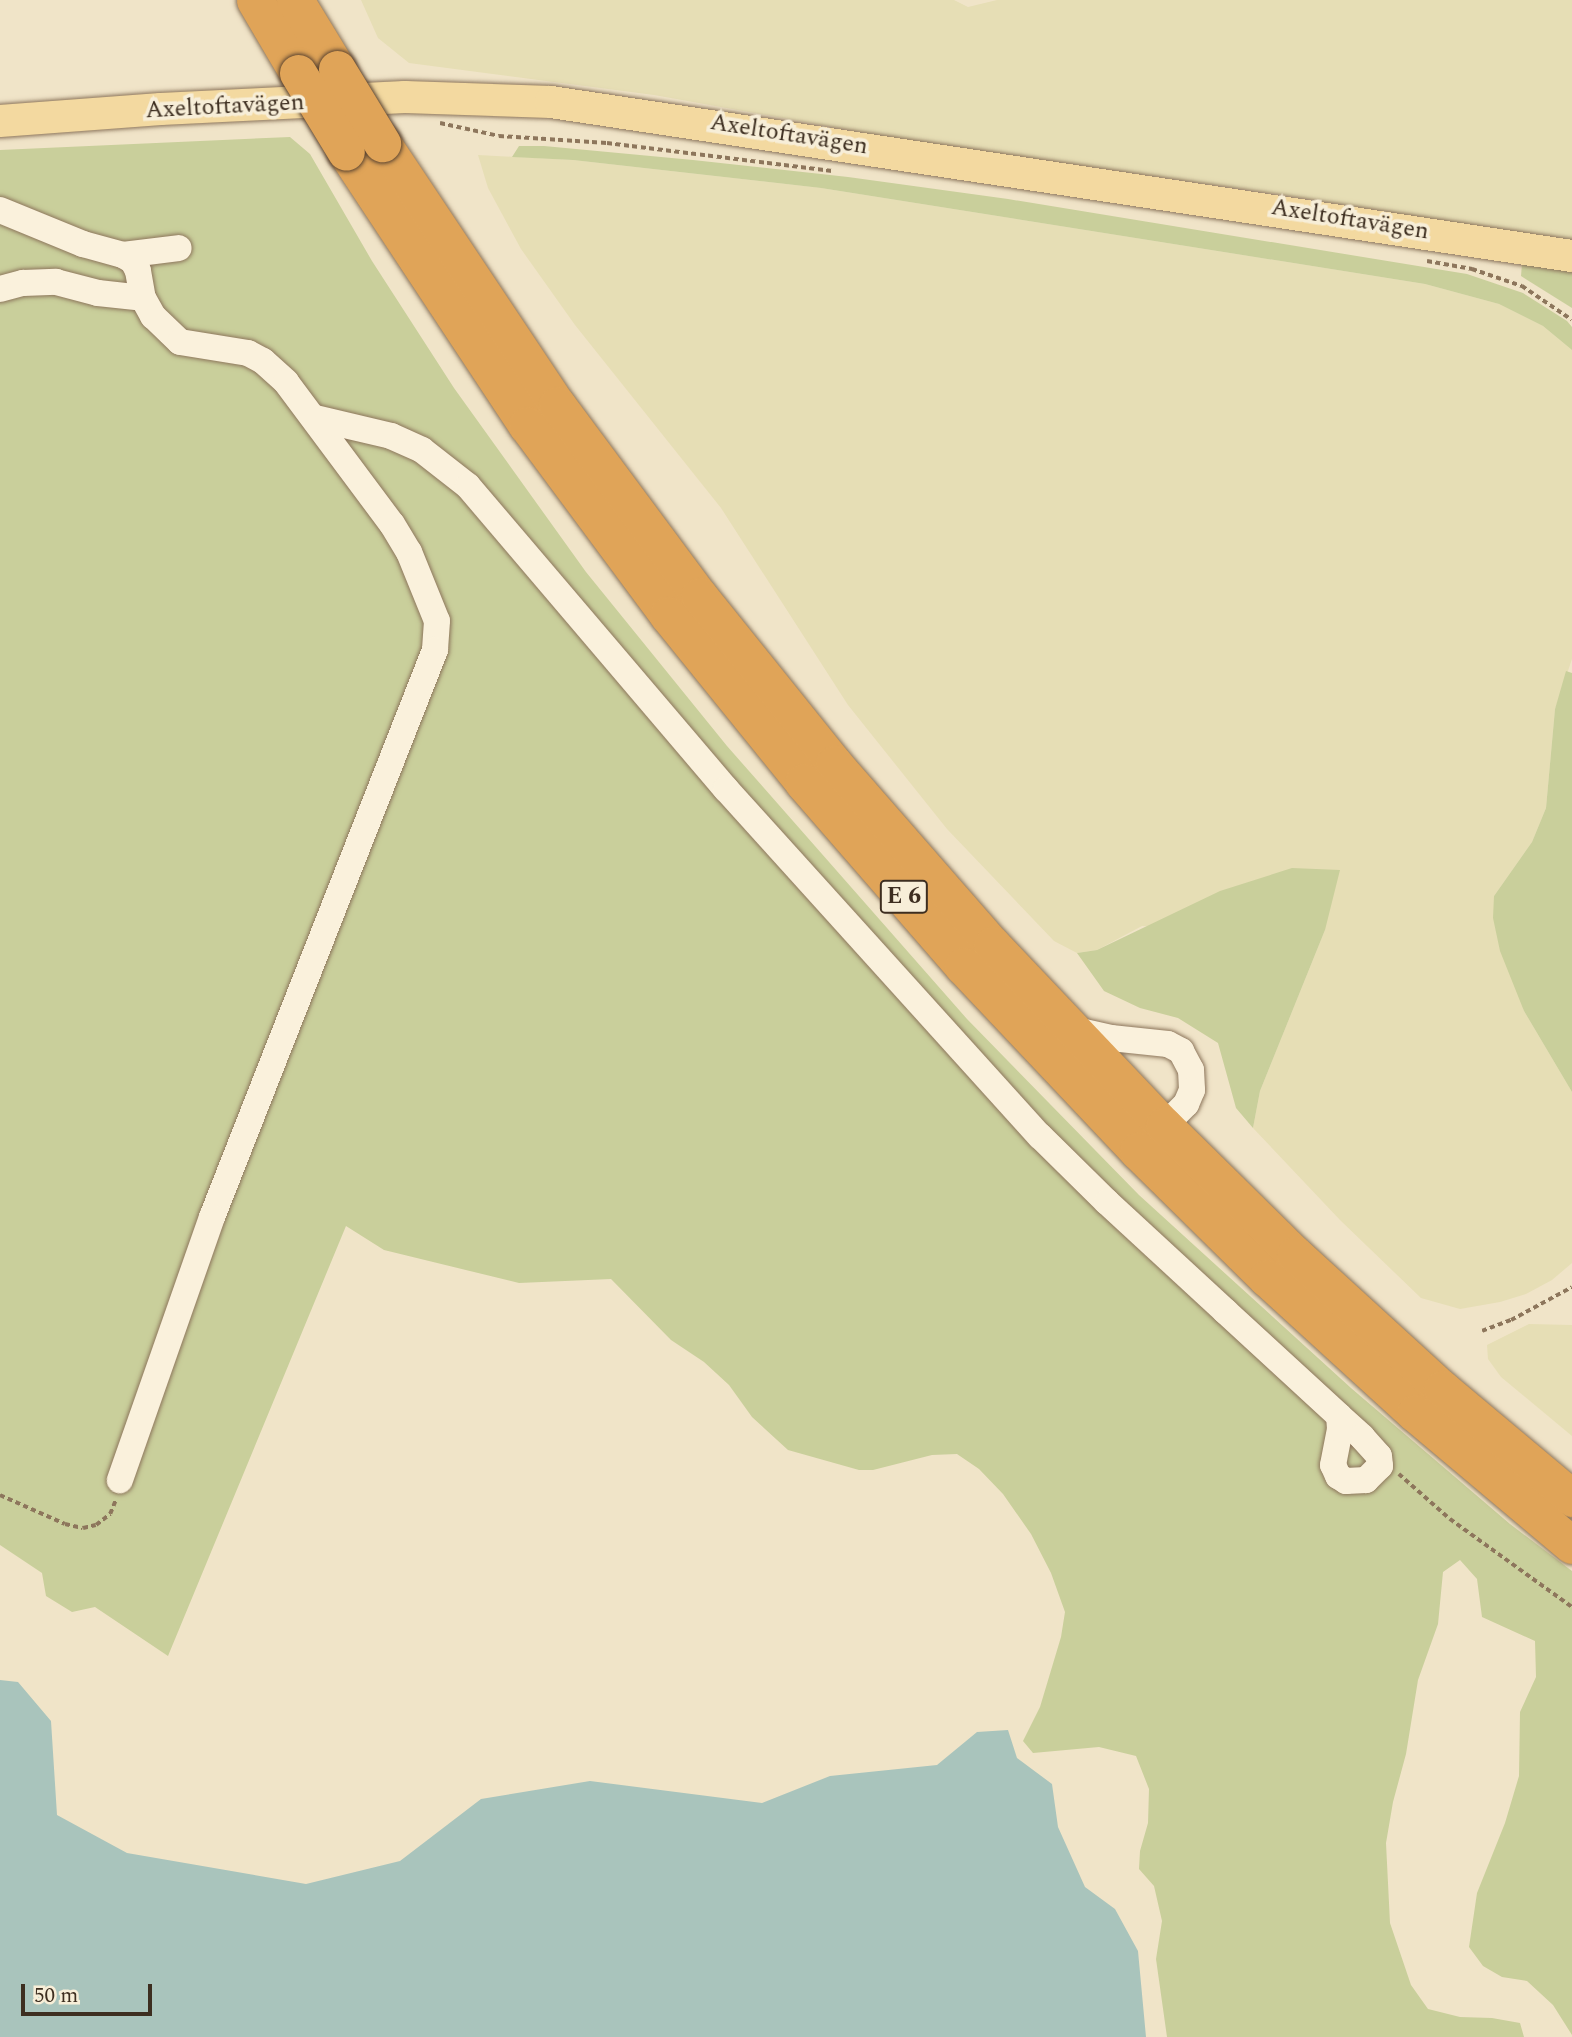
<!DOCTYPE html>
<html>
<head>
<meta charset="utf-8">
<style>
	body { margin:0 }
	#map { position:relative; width:1572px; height:2037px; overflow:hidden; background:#f0e4c8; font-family:Spectral,serif }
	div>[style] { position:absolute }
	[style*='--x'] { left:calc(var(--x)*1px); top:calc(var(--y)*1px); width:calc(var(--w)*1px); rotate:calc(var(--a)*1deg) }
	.farmland>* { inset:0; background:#e6deb5 }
	.green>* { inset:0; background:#c9cf9b }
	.water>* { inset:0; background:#a9c4bc }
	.path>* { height:3.5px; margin-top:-1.75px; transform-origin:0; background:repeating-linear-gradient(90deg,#8d765c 0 5px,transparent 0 8.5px) }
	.roads { filter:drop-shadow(0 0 2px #8d765c) drop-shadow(0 0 2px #8d765c) }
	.minor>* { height:26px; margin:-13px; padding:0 13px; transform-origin:13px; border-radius:13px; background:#faf1dc }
	.major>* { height:32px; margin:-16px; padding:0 16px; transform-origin:16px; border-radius:16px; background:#f3d9a0 }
	.highway>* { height:37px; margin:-18.5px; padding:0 18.5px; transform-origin:18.5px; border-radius:18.5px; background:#e0a458 }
	.bridges { filter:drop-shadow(0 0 2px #5b4430) drop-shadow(0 0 2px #5b4430) }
	.highway-bridge>* { height:37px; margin:-18.5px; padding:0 18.5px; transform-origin:18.5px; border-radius:18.5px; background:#e0a458 }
	span { translate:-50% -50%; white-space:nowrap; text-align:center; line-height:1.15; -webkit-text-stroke:7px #f7eed8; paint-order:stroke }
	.shield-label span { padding:2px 5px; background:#f7eed8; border:2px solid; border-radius:5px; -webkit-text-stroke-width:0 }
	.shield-label { font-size:23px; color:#3d2e20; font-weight:700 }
	.street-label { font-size:24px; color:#3d2e20 }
	.scale { position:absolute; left:21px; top:1984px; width:131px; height:32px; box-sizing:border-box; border:4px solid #3d2e20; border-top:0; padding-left:9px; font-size:21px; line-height:24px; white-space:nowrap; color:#3d2e20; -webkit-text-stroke:5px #f7eed8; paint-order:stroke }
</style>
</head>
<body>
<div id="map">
	<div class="farmland">
		<div style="clip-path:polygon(361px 0,954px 0,968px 7px,997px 0,1572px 0,1572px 242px,1278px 194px,911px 141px,654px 95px,409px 63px,378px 38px)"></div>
		<div style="clip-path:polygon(478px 155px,573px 160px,821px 188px,1425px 284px,1499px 304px,1543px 326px,1572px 350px,1572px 659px,1555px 709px,1546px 808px,1532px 842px,1494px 896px,1524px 1011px,1572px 1092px,1572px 1263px,1552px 1280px,1526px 1294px,1500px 1302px,1460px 1309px,1421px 1298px,1340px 1220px,1253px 1128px,1260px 1091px,1325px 930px,1142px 926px,1097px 950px,1077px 953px,1054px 941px,947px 829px,848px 705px,721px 508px,575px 325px,521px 249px,488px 188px)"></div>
		<div style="clip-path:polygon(1529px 1324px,1572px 1325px,1572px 1436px,1501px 1377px,1488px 1359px,1487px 1345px)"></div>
	</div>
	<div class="green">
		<div style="clip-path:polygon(290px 137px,310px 154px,372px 261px,454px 388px,586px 572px,727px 746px,967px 1019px,1139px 1195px,1351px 1388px,1510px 1524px,1572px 1571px,1572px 2035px,1553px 2005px,1527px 1981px,1502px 1977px,1483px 1966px,1469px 1947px,1477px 1893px,1505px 1823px,1519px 1776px,1520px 1712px,1536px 1677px,1535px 1641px,1482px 1617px,1477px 1579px,1460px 1560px,1443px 1572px,1438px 1624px,1418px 1680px,1406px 1754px,1393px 1802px,1386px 1843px,1390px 1923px,1411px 1985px,1428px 2009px,1460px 2017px,1492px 2018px,1520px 2023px,1524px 2037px,1167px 2037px,1156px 1959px,1162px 1921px,1154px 1886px,1139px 1869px,1140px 1851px,1148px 1823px,1149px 1789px,1136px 1756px,1099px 1747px,1033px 1753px,1023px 1741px,1040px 1707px,1061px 1637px,1065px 1612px,1051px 1573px,1031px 1534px,1003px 1494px,979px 1469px,957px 1454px,932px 1455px,873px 1470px,859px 1470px,788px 1450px,752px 1417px,729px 1385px,704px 1362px,671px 1340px,611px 1279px,519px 1283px,384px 1250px,346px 1226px,168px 1656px,95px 1607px,72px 1612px,46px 1596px,42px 1573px,0 1545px,0 150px)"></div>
		<div style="clip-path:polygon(519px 146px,544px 146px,693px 160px,848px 177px,1008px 199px,1467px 274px,1523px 293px,1567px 321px,1572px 327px,1572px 350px,1543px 326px,1499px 304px,1425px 284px,821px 188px,573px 160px,512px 157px)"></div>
		<div style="clip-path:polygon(1522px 264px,1572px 270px,1572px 308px,1521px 276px)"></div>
		<div style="clip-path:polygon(1566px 671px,1572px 673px,1572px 1092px,1524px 1011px,1500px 951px,1493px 918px,1494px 896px,1532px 842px,1546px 808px,1555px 709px)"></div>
		<div style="clip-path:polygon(1292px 868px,1340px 870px,1325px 930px,1260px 1091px,1253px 1128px,1236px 1108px,1218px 1043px,1178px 1018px,1140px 1008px,1104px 991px,1077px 953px,1097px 950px,1220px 891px)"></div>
	</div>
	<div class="water">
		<div style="clip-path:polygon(0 1680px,18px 1682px,51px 1721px,57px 1815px,127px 1853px,306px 1884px,400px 1861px,481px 1799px,590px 1781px,762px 1803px,830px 1776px,937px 1765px,977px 1732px,1008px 1730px,1017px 1758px,1052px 1784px,1058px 1827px,1085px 1887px,1115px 1909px,1138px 1951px,1146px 2037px,0 2037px)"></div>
	</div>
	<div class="path">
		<div style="--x:440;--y:123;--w:60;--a:12.4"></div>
		<div style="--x:499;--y:136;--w:108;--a:3.7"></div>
		<div style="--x:607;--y:143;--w:227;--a:7.1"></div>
		<div style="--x:1427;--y:261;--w:46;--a:10.1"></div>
		<div style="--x:1472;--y:269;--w:53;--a:18.8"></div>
		<div style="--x:1522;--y:286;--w:60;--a:34.2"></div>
		<div style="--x:1482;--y:1331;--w:31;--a:-21"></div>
		<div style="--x:1511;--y:1320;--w:69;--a:-28.4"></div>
		<div style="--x:1399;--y:1474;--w:68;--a:41.4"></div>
		<div style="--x:1450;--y:1519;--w:150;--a:35.8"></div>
		<div style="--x:0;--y:1495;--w:71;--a:24"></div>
		<div style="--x:65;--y:1524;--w:18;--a:13"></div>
		<div style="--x:83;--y:1528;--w:13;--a:-13"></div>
		<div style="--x:96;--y:1525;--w:18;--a:-38"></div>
		<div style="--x:110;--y:1514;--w:16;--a:-68"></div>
	</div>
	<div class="roads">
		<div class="minor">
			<div style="--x:0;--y:210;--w:90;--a:22.3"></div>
			<div style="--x:83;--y:244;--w:41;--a:15.4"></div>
			<div style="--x:123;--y:255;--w:12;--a:31"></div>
			<div style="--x:133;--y:261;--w:11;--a:63"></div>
			<div style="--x:138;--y:271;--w:27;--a:80"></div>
			<div style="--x:143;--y:298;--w:21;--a:61"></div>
			<div style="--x:153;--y:316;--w:37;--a:44"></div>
			<div style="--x:180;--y:342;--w:69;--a:9.2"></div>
			<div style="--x:248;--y:353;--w:17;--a:28"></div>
			<div style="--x:263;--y:361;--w:31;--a:42"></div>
			<div style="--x:286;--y:382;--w:177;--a:53.3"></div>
			<div style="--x:392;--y:524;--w:33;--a:59"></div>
			<div style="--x:409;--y:552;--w:74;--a:67.9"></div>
			<div style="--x:437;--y:621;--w:29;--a:94"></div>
			<div style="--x:435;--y:650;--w:609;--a:111.47"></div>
			<div style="--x:212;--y:1217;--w:279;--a:109.3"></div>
			<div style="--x:123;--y:255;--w:56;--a:-7.1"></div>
			<div style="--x:0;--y:289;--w:24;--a:-15"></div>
			<div style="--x:23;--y:283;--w:33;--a:-2"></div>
			<div style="--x:56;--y:282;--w:43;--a:14.7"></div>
			<div style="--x:98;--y:293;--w:45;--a:6.3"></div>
			<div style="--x:315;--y:418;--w:78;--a:13.3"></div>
			<div style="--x:391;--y:436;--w:34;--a:24"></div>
			<div style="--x:422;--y:450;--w:58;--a:38"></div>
			<div style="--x:468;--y:486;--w:398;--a:49.6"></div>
			<div style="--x:726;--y:789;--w:468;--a:47.9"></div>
			<div style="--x:1040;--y:1136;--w:94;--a:44.6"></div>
			<div style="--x:1107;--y:1202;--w:161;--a:42.7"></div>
			<div style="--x:1225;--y:1311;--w:155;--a:42.6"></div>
			<div style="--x:1339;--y:1416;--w:31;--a:42"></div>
			<div style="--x:1362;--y:1437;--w:25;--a:48"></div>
			<div style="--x:1379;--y:1456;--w:10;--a:84"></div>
			<div style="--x:1380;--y:1466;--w:20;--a:135"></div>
			<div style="--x:1366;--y:1480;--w:20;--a:177"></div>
			<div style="--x:1346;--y:1481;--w:9;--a:-148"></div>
			<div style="--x:1338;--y:1476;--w:12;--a:-114"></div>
			<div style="--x:1333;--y:1465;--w:37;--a:-79"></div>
			<div style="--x:1340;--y:1429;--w:13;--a:-94"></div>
			<div style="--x:1071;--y:1029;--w:41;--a:12.7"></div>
			<div style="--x:1111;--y:1038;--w:57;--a:6"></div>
			<div style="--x:1168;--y:1044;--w:15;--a:28"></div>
			<div style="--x:1181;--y:1051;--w:21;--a:62"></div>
			<div style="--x:1191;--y:1070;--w:20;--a:87"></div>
			<div style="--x:1192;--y:1090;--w:15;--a:113"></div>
			<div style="--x:1186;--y:1104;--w:48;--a:135"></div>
		</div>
		<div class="major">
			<div style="--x:0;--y:121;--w:161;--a:-4.3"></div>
			<div style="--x:161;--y:109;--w:244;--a:-2.8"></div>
			<div style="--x:405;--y:97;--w:146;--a:2"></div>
			<div style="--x:551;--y:102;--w:1033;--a:8.58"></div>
		</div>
		<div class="highway">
			<div style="--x:255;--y:0;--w:85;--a:59.5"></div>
			<div style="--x:295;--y:0;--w:81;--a:58.7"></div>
			<div style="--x:382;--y:143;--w:315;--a:56.3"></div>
			<div style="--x:557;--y:405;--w:238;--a:53.4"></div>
			<div style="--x:699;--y:596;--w:216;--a:51.2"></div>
			<div style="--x:834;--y:764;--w:240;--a:48.9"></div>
			<div style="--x:992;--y:945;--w:250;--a:46.5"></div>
			<div style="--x:1164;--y:1126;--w:184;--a:44.6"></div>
			<div style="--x:1295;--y:1255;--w:199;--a:42.4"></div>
			<div style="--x:1442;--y:1389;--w:170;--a:40"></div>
			<div style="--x:346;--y:152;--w:328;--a:56.5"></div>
			<div style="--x:527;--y:425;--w:237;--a:53.4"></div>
			<div style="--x:668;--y:615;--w:215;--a:51"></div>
			<div style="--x:803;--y:782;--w:244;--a:49"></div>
			<div style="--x:963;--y:966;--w:255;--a:46.6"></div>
			<div style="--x:1138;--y:1151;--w:181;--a:44.6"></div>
			<div style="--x:1267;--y:1278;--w:200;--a:42.4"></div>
			<div style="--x:1415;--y:1413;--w:205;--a:40.1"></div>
		</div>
	</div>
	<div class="bridges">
		<div class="highway-bridge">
			<div style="--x:337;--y:69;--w:87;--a:58.7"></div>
			<div style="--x:298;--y:73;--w:92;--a:58.7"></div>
		</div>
	</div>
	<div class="shield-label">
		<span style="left:904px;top:897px">E 6</span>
	</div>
	<div class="street-label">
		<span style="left:225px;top:107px;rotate:-3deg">Axeltoftavägen</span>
		<span style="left:789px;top:135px;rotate:9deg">Axeltoftavägen</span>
		<span style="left:1350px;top:220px;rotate:9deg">Axeltoftavägen</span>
	</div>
	<div class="scale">50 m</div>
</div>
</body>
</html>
